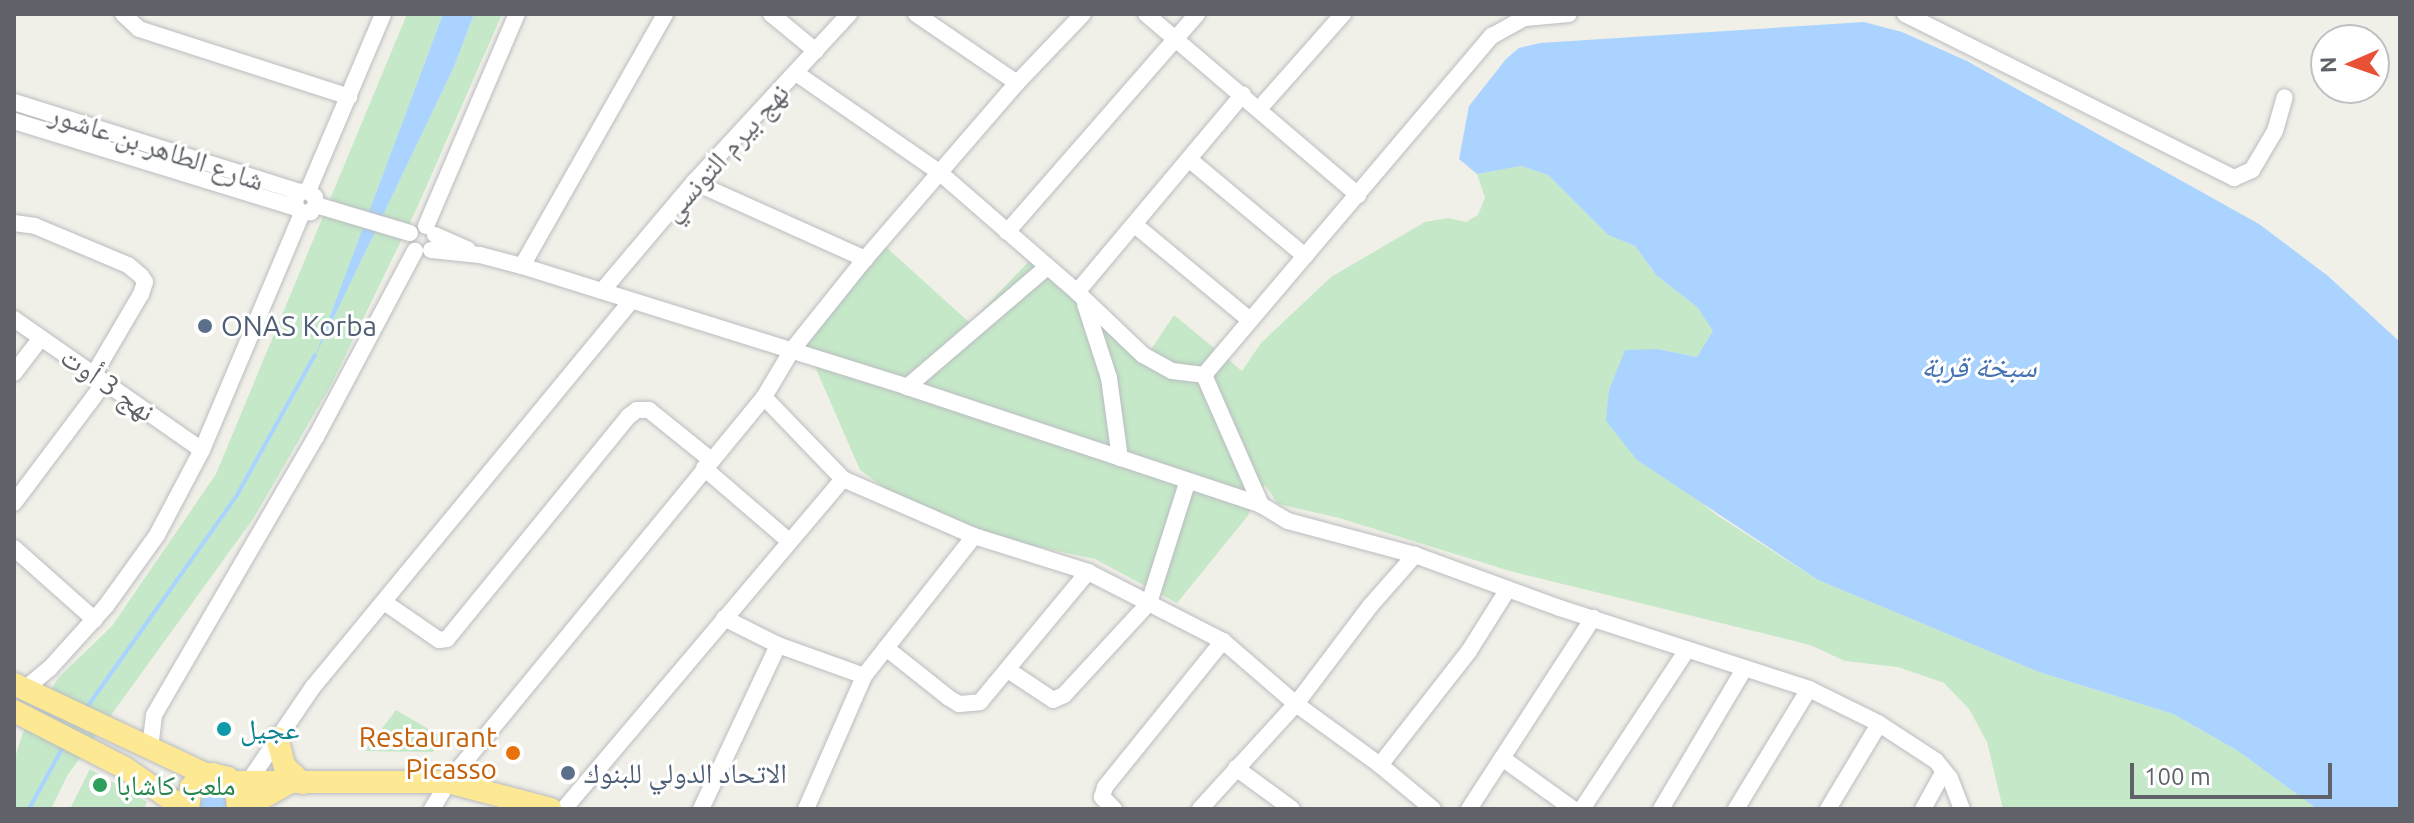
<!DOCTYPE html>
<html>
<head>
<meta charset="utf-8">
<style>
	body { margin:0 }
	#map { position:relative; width:2414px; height:823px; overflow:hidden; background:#f1f0e8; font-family:Ubuntu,"Noto Naskh Arabic",sans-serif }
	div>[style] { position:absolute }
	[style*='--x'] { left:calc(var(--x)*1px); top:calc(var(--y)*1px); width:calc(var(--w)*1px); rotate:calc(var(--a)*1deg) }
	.green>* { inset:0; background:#c5e8c8 }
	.water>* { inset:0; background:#aad4ff }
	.stream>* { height:4px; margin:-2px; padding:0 2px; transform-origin:2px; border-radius:2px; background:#aad4ff }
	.roads { filter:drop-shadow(0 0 2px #babcc1) drop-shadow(0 0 2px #babcc1) }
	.minor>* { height:16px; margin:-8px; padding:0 8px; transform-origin:8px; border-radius:8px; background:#fff }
	.highway>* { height:22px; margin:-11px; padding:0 11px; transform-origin:11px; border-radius:11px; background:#fde993 }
	.dots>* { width:22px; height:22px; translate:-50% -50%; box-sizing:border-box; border:4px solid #fff; border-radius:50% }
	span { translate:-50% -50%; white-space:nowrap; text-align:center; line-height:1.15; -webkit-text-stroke:6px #fff; paint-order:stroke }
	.street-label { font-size:28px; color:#5f6268 }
	.service-label { font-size:28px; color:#4e5e75 }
	.left { translate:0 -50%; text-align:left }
	.culture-label { font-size:28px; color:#0d838f }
	.food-label { font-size:28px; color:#c56008 }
	.right { translate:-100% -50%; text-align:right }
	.leisure-label { font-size:28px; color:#27864d }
	.water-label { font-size:30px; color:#4472b2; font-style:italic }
	.frame { position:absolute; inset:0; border:16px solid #5f6268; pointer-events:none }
	.north { position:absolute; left:2310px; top:24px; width:80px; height:80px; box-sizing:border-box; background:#fff; border:2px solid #bfc0c3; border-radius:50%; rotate:268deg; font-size:22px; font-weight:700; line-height:32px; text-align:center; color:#5f6268 }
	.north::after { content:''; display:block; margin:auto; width:28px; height:36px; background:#e95136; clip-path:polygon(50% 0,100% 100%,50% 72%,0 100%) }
	.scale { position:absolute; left:2130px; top:763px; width:202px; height:36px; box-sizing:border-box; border:4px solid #5f6268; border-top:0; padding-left:10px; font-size:24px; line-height:28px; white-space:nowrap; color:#5f6268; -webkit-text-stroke:6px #fff; paint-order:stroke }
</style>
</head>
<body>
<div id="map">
	<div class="green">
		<div style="clip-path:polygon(407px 14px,443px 14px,319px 348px,454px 67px,474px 14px,502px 14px,416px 210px,331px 385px,253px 519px,67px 776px,51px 809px,14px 809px,14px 761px,23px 732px,59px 677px,112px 626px,216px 474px)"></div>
		<div style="clip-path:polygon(1521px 166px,1548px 175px,1608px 235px,1635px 246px,1657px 276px,1697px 307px,1714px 332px,1697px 357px,1658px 349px,1680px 486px,1718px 516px,1818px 580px,2039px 672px,2173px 714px,2238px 751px,2317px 809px,2003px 809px,1987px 742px,1969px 709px,1944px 683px,1898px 667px,1845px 661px,1810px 645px,1510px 571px,1339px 518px,1278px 504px,1265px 485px,1247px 517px,1177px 603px,1095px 559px,982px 535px,900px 499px,860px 470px,803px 339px,886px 247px,970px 323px,1030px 260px,1148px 354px,1174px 315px,1242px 371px,1261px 343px,1331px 277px,1425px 222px,1448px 218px,1466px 222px,1478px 215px,1485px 198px,1477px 174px)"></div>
		<div style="clip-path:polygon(396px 710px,442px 737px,433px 752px,365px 751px)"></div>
		<div style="clip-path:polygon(90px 769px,147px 802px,144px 809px,70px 809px)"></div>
	</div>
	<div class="water">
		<div style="clip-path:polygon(443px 14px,474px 14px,454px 67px,314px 359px)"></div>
		<div style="clip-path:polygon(1864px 22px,1902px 32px,1967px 61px,2259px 224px,2328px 276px,2400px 342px,2400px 809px,2317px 809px,2238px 751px,2173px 714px,2039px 672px,1818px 580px,1637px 460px,1606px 421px,1609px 390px,1625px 350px,1658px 349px,1697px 357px,1713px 331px,1697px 307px,1657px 276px,1635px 246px,1608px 235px,1548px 175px,1521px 166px,1477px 174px,1459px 159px,1469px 106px,1506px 59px,1519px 48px,1540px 43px)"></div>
		<div style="clip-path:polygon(202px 782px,229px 789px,230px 809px,193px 809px)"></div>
	</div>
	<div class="stream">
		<div style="--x:85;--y:710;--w:263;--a:-54.7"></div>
		<div style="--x:237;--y:495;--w:160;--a:-60.9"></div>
		<div style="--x:29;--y:809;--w:73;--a:-61.3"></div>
	</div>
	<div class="roads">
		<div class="minor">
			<div style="--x:123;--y:14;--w:22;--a:43"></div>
			<div style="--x:139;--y:29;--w:221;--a:17.9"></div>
			<div style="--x:771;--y:14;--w:58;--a:39.4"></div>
			<div style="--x:916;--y:14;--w:122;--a:34.3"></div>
			<div style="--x:1146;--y:14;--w:279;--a:40.5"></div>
			<div style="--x:1905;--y:14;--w:368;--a:26.5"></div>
			<div style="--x:2234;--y:178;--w:20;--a:-24"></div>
			<div style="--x:2252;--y:170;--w:45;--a:-59.5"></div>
			<div style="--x:2275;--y:131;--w:35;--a:-74"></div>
			<div style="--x:796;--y:73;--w:174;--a:34.7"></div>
			<div style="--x:939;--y:172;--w:183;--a:41"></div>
			<div style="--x:1077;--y:292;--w:91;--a:43.7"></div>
			<div style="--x:1143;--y:355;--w:33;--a:29"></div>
			<div style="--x:1172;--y:371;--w:32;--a:7"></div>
			<div style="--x:14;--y:102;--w:300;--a:17.5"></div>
			<div style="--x:1259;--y:109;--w:127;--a:-48.5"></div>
			<div style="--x:14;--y:121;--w:295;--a:17.1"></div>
			<div style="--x:1190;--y:160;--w:150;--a:39.9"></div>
			<div style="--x:694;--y:182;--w:188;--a:24.2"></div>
			<div style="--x:308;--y:191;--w:9;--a:41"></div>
			<div style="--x:315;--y:197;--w:8;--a:83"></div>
			<div style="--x:316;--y:205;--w:9;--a:126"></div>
			<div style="--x:311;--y:212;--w:9;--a:174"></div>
			<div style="--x:302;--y:213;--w:8;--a:-140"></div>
			<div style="--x:296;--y:208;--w:9;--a:-96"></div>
			<div style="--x:295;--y:199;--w:9;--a:-54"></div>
			<div style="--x:300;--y:192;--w:8;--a:-7"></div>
			<div style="--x:308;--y:191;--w:192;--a:-67"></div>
			<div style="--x:316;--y:205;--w:98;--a:16.6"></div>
			<div style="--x:14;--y:223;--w:21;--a:8"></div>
			<div style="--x:35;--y:226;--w:101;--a:22.8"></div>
			<div style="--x:128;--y:265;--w:17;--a:40"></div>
			<div style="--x:141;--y:276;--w:7;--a:56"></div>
			<div style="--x:145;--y:282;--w:13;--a:108"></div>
			<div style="--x:141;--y:294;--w:93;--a:120.4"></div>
			<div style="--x:1135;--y:225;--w:149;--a:39.6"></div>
			<div style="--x:426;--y:226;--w:231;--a:-66.8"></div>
			<div style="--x:1007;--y:232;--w:289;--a:-48.9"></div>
			<div style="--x:435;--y:235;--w:36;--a:24"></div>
			<div style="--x:431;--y:250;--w:49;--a:5.8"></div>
			<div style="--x:480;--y:255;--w:43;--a:14.7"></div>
			<div style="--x:522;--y:266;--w:404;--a:17.4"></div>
			<div style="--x:907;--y:387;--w:373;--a:18.4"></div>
			<div style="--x:1261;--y:505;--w:31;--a:31"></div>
			<div style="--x:1288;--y:521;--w:131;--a:15"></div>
			<div style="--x:1415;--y:555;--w:154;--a:20.1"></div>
			<div style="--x:1560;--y:608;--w:262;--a:18"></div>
			<div style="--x:1809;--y:689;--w:77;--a:26.2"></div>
			<div style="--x:1878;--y:723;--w:69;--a:33.2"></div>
			<div style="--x:1936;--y:761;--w:22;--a:51"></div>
			<div style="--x:1950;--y:778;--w:33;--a:69"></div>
			<div style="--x:522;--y:266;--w:290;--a:-60.4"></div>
			<div style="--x:602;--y:291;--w:143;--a:-49.8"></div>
			<div style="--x:694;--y:182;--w:229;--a:-47.3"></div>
			<div style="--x:1077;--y:292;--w:258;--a:-50"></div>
			<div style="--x:1085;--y:304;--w:78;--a:72"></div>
			<div style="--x:1109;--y:378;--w:81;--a:82.2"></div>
			<div style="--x:14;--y:319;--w:229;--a:34.9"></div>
			<div style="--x:14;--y:373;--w:44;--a:-52.4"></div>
			<div style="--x:1204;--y:375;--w:445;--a:-49.7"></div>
			<div style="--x:1492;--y:36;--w:38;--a:-29"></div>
			<div style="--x:1525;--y:18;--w:44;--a:-5.2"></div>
			<div style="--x:1204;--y:375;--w:142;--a:66.3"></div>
			<div style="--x:907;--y:387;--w:184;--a:-40.6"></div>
			<div style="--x:764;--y:397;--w:114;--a:46.1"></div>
			<div style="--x:843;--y:479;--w:143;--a:23.5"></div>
			<div style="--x:974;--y:536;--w:120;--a:17.5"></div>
			<div style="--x:1088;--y:572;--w:152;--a:27.1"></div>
			<div style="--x:1223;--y:641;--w:96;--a:40.8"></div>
			<div style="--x:1296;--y:704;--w:104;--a:36"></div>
			<div style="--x:1380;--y:765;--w:69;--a:39.7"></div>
			<div style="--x:704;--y:468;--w:112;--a:40.7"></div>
			<div style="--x:14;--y:503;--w:151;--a:-53.1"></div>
			<div style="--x:14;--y:548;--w:108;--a:41.6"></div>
			<div style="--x:384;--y:602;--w:67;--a:34.6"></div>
			<div style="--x:439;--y:640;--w:8;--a:-7"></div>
			<div style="--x:447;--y:639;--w:288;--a:-50.8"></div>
			<div style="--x:629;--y:416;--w:10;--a:-37"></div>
			<div style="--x:637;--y:410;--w:12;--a:0"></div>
			<div style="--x:649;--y:410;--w:80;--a:38.9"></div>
			<div style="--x:724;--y:618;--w:60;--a:26.6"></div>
			<div style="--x:778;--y:645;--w:91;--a:19.8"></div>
			<div style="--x:886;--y:648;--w:80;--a:38.4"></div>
			<div style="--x:949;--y:698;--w:12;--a:31"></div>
			<div style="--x:959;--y:704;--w:21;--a:-5"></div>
			<div style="--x:980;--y:702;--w:169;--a:-50.3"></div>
			<div style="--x:1008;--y:670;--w:54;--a:33.7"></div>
			<div style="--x:1053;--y:700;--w:12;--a:-24"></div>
			<div style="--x:1064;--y:695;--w:125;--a:-47.3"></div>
			<div style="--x:1149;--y:603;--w:126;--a:-72.4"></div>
			<div style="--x:26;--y:688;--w:31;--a:-40"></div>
			<div style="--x:50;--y:668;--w:84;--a:-47.9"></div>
			<div style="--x:106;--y:606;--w:87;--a:-54.3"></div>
			<div style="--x:157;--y:535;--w:96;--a:-62.1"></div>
			<div style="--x:202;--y:450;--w:257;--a:-67.1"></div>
			<div style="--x:150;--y:748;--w:33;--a:-83"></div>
			<div style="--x:154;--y:715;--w:322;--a:-59.8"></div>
			<div style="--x:316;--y:437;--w:211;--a:-62"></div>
			<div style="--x:1502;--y:758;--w:87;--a:35.7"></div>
			<div style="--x:1380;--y:765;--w:145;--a:-52"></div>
			<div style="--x:1469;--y:651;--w:73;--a:-57.8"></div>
			<div style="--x:1236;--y:768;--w:69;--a:36.2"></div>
			<div style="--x:249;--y:781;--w:114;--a:-55.8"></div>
			<div style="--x:313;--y:687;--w:499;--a:-50.5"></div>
			<div style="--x:432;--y:809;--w:31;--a:-59"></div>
			<div style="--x:448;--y:782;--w:498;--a:-50.6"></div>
			<div style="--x:764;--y:397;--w:55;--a:-59.2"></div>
			<div style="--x:792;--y:350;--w:117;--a:-51.3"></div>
			<div style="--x:865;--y:259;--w:233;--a:-49.2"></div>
			<div style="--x:1017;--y:83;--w:95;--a:-46.3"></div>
			<div style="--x:564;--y:809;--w:432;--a:-49.8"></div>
			<div style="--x:701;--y:809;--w:181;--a:-64.8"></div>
			<div style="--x:806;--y:809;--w:145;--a:-66.4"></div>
			<div style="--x:864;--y:676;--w:178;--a:-51.8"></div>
			<div style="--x:1114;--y:809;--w:17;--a:-135"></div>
			<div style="--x:1102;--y:797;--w:10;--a:-73"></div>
			<div style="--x:1105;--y:787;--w:188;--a:-51.1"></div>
			<div style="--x:1200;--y:809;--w:142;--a:-47.6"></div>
			<div style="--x:1296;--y:704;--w:124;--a:-52.9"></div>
			<div style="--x:1371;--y:605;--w:67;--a:-48.7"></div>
			<div style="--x:1469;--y:809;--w:228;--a:-57"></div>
			<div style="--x:1582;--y:809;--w:191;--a:-56.6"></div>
			<div style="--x:1661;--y:809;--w:163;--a:-59.3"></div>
			<div style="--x:1736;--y:809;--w:140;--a:-58.7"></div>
			<div style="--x:1828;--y:809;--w:99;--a:-59"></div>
			<div style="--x:1923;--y:809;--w:43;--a:-61.1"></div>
		</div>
		<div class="highway">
			<div style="--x:14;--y:684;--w:213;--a:25.2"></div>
			<div style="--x:14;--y:711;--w:125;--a:27.2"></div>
			<div style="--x:125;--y:768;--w:73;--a:34.3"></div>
			<div style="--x:277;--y:738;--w:30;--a:75"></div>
			<div style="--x:285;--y:767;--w:24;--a:42"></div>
			<div style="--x:232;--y:782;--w:216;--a:0"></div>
			<div style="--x:448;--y:782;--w:106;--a:14.7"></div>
			<div style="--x:188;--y:809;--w:22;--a:-82"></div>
			<div style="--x:191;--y:787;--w:16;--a:-45"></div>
			<div style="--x:202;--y:776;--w:10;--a:-11"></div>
			<div style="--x:212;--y:774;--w:16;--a:14"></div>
			<div style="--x:228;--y:778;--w:11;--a:45"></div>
			<div style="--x:236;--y:786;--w:23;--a:85"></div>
			<div style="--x:243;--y:809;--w:51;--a:-29.6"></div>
		</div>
	</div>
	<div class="dots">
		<div style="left:205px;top:326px;background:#5c6f8a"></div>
		<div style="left:224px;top:729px;background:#0f9aa8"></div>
		<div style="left:513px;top:753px;background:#e8710a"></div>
		<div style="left:568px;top:773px;background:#5c6f8a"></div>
		<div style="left:100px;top:785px;background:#2e9e5b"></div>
	</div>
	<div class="street-label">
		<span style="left:157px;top:147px;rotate:18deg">شارع الطاهر بن عاشور</span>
		<span style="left:725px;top:152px;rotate:-48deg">نهج بيرم التونسي</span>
		<span style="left:108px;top:384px;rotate:35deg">نهج 3 أوت</span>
	</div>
	<div class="service-label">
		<span class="left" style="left:221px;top:326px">ONAS Korba</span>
		<span class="left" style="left:584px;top:773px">الاتحاد الدولي للبنوك</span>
	</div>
	<div class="culture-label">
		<span class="left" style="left:240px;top:729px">عجيل</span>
	</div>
	<div class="food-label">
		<span class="right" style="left:497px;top:753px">Restaurant<br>Picasso</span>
	</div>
	<div class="leisure-label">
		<span class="left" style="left:116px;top:785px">ملعب كاشابا</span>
	</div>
	<div class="water-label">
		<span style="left:1979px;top:366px">سبخة قربة</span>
	</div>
	<div class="frame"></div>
	<div class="north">N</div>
	<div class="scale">100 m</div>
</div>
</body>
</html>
